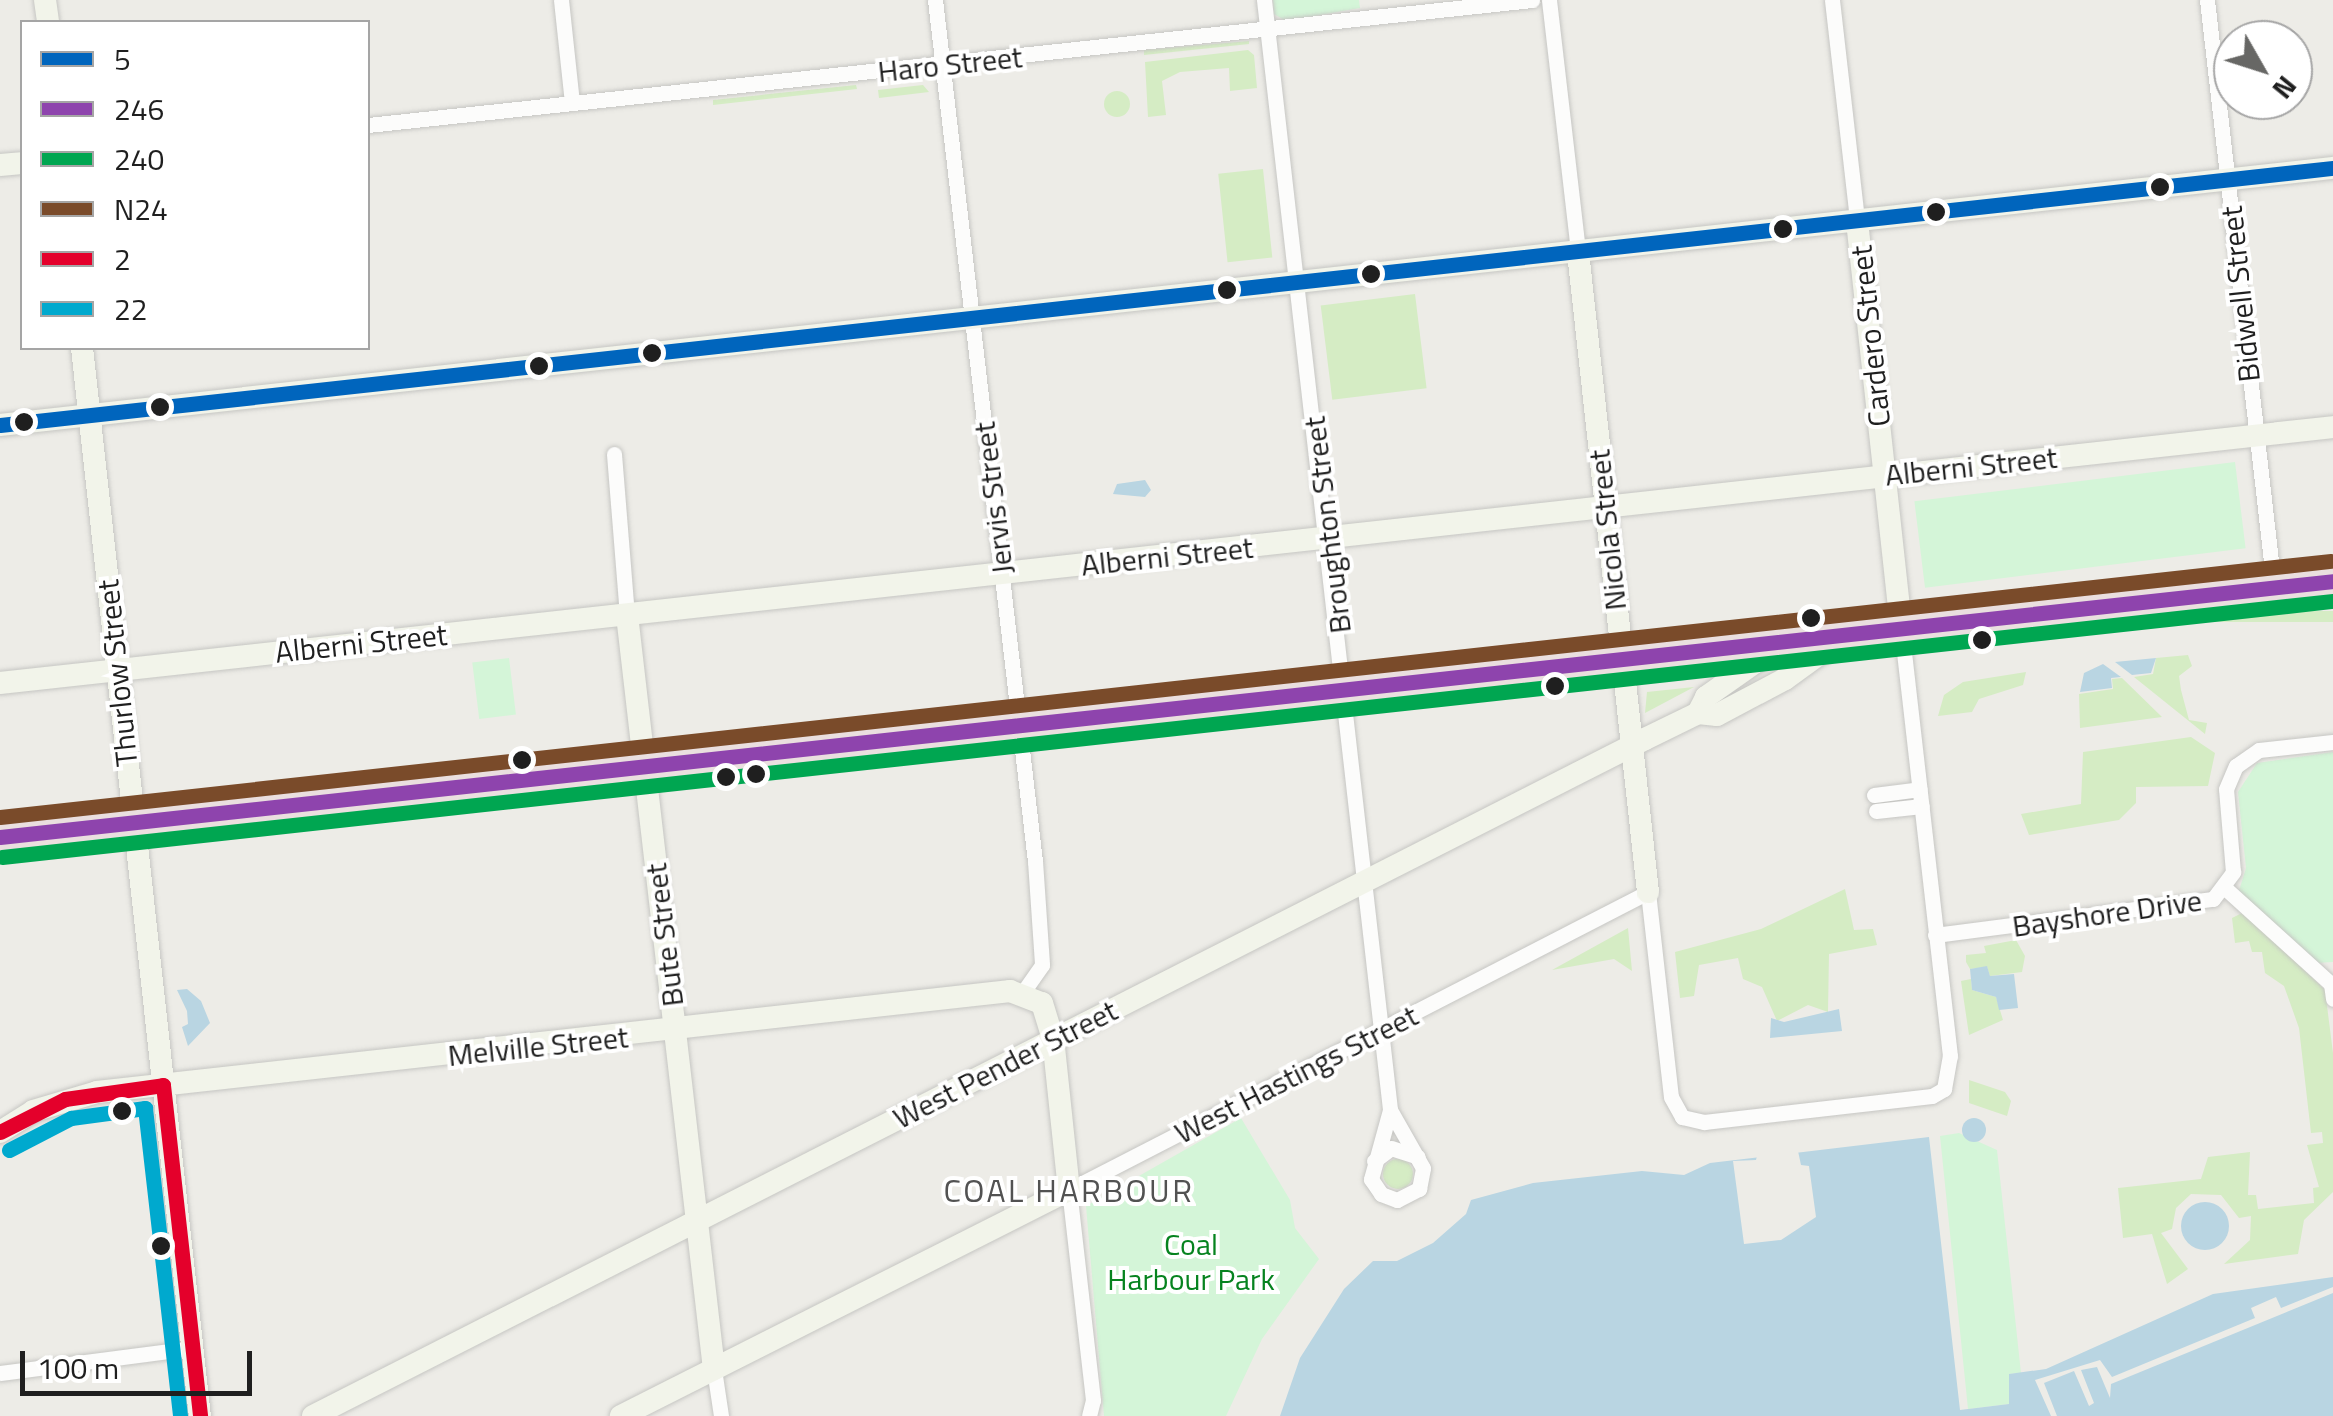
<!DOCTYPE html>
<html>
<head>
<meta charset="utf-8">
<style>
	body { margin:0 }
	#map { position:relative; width:2333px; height:1416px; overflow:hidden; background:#edece7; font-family:"Titillium Web",sans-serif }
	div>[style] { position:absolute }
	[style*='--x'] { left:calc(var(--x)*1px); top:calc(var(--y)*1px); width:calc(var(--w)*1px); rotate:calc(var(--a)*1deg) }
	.grass>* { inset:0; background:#d5ecc4; transform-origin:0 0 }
	.round { border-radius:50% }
	.park>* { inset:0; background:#d4f5d8; transform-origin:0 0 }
	.water>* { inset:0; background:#b9d5e2 }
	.pier>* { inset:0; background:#edece7 }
	.roads { filter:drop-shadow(0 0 2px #c6c6c3) drop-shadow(0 0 2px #c6c6c3) }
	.street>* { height:15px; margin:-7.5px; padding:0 7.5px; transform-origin:7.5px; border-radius:7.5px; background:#fcfcfb }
	.secondary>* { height:22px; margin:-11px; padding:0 11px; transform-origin:11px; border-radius:11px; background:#f2f4ea }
	.highway>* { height:30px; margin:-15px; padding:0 15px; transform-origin:15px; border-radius:15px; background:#eadfdf }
	.bus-1>* { height:15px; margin:-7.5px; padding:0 7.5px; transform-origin:7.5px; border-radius:7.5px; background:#0065bd }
	.bus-2>* { height:15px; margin:-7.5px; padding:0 7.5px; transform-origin:7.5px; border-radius:7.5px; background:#8e44ad }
	.bus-3>* { height:15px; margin:-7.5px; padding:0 7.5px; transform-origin:7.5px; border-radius:7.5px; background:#00a651 }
	.bus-4>* { height:15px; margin:-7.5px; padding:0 7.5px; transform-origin:7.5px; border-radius:7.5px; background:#7a4b2a }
	.bus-5>* { height:15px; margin:-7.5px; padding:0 7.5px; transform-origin:7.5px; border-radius:7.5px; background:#e4002b }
	.bus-6>* { height:15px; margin:-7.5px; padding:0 7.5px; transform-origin:7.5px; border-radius:7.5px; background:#00a9ce }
	.dots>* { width:28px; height:28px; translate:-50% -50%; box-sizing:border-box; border:5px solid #fff; border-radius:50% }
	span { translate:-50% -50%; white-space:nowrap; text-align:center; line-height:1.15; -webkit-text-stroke:8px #fff; paint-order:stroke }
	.street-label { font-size:30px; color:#1f1f1f }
	.park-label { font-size:30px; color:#06831f }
	.neighbourhood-label { font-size:32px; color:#525252; letter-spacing:2.5px }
	.legend { position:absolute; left:20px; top:20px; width:350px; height:330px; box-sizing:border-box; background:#fff; border:2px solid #a5a5a5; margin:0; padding:12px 18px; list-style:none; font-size:30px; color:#1f1f1f }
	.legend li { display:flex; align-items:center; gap:20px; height:50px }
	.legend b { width:50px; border:2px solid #a5a5a5 }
	.north { position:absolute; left:2213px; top:20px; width:100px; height:100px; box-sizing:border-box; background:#fff; border:2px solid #a5a5a5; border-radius:50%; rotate:129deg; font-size:28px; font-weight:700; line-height:40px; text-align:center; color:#1f1f1f }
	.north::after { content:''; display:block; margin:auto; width:35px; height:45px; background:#676765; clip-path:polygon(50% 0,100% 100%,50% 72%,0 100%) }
	.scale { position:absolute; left:20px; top:1351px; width:232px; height:45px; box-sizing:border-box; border:5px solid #1f1f1f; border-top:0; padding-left:12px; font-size:30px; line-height:35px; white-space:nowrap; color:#1f1f1f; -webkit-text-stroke:8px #fff; paint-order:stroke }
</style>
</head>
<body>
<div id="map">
	<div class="grass">
		<div style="clip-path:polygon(1249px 41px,1249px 44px,1144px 55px,1144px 50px)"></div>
		<div style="clip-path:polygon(1248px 50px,1254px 55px,1257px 88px,1230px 91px,1229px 68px,1180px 72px,1162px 81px,1166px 115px,1148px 117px,1145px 62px)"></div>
		<div style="clip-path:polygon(856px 85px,857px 89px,713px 105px,713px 100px)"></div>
		<div style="clip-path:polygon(923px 85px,929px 92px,879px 98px,878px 90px)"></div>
		<div class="round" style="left:1104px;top:91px;width:26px;height:26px"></div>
		<div style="left:1263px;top:169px;width:89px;height:45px;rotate:84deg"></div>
		<div style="left:1415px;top:294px;width:95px;height:95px;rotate:83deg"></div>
		<div style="left:2333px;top:611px;width:11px;height:317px;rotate:90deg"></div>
		<div style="clip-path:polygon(2188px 655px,2192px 666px,2179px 676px,2181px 690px,2189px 720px,2207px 723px,2205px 734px,2134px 677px,2153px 674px,2156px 658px)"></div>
		<div style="clip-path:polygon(2026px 672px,2023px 685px,1979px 699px,1972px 712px,1938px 716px,1944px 695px,1963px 682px)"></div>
		<div style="clip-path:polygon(2122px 678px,2162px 717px,2080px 728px,2079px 694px,2113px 689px,2112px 679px)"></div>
		<div style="clip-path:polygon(1694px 687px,1645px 713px,1647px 692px)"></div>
		<div style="clip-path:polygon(2191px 737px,2215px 753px,2208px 786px,2136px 787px,2136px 803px,2119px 820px,2029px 835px,2021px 814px,2081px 804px,2083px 752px)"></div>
		<div style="clip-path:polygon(1845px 889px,1854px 930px,1873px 929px,1877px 945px,1829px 954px,1828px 1012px,1808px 1005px,1777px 1021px,1762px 987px,1743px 979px,1738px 958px,1699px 965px,1694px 996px,1680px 998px,1675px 952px,1761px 929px)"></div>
		<div style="clip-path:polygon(2244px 912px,2325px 990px,2333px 1053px,2333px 1192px,2304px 1220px,2298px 1254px,2224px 1264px,2250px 1240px,2251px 1216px,2239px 1218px,2221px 1195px,2191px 1194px,2176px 1208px,2172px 1229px,2161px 1233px,2188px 1269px,2167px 1284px,2152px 1234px,2123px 1238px,2118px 1188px,2201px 1179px,2208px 1157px,2250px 1152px,2248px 1195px,2256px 1195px,2258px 1209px,2314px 1203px,2313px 1188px,2319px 1187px,2307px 1145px,2323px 1143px,2322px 1132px,2311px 1133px,2299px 1028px,2284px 986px,2265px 973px,2262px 952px,2252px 952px,2249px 941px,2235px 943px,2232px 918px)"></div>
		<div style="clip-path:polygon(1628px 928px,1632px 971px,1614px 959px,1552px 970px)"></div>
		<div style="clip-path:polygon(2016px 940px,2025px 956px,2022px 972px,1990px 976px,1987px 967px,1970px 969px,1966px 962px,1966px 955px,1986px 953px,1984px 946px)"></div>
		<div style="clip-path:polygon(1971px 979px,1972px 990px,1996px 997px,2003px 1020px,1969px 1035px,1961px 981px)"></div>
		<div style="clip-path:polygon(1969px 1080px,2005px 1092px,2011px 1101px,2007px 1116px,1969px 1103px)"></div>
		<div class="round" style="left:1383px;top:1159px;width:30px;height:30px"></div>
	</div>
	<div class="park">
		<div style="clip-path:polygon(1273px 0,1359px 0,1360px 8px,1286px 21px,1274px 14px)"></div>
		<div style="left:2235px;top:462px;width:87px;height:323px;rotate:83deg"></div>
		<div style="left:509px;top:658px;width:57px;height:37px;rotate:83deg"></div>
		<div style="clip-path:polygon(2333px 752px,2333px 962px,2316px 963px,2238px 894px,2246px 868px,2238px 792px,2257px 763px)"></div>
		<div style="clip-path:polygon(1241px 1118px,1290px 1200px,1295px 1228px,1319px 1259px,1262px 1339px,1226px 1416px,1104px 1416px,1086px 1206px)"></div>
		<div style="clip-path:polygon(1959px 1133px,1997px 1150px,2021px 1373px,2009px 1374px,2009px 1404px,1968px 1409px,1940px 1136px)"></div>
	</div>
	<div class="water">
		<div style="clip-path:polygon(1145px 480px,1151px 490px,1145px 497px,1113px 494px,1117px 484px)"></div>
		<div style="clip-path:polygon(2156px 658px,2151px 673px,2132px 675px,2115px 662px)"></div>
		<div style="clip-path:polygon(2103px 664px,2121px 677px,2111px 678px,2112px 688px,2080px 692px,2084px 673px)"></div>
		<div style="clip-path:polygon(1987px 966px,1990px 976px,2014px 974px,2018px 1008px,1999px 1010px,1996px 997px,1972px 990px,1970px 969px)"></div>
		<div style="clip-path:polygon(187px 989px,201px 1001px,210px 1023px,188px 1046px,182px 1027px,188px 1024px,187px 1011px,177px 990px)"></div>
		<div style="clip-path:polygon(1839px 1009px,1842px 1031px,1770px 1038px,1771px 1018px,1784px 1022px)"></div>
		<div class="round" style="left:1962px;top:1118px;width:24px;height:24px"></div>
		<div style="clip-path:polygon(1929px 1137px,1960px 1410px,2009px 1404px,2009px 1374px,2046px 1369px,2213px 1294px,2333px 1277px,2333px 1416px,1280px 1416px,1300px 1358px,1344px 1289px,1373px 1261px,1397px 1261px,1433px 1243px,1466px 1214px,1471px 1200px,1533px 1183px,1642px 1171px,1684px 1175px,1710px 1163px)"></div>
		<div class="round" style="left:2181px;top:1202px;width:48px;height:48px"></div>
	</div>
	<div class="pier">
		<div style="clip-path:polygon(1798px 1151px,1801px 1165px,1809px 1166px,1816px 1217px,1781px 1240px,1744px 1244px,1733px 1161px,1756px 1160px,1758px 1152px)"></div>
		<div style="clip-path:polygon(2333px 1287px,2333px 1293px,2111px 1384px,2110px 1398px,2097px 1367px,2081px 1370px,2094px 1403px,2089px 1406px,2074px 1371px,2044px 1383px,2057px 1416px,2051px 1416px,2035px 1380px,2100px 1360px,2112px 1377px,2255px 1318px,2251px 1308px,2276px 1297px,2281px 1308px)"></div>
	</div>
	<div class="roads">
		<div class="street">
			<div style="--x:561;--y:0;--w:95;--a:83.9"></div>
			<div style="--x:935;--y:0;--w:867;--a:83.38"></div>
			<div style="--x:1035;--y:861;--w:104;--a:86.1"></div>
			<div style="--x:1042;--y:965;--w:33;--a:125"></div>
			<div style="--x:1264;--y:0;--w:1117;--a:83.52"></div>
			<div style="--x:1390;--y:1110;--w:72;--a:105.4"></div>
			<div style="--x:1371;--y:1179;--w:18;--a:56"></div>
			<div style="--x:1381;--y:1194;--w:17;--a:21"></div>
			<div style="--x:1397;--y:1200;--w:25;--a:-27"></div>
			<div style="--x:1419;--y:1189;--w:21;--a:-79"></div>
			<div style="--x:1423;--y:1168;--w:67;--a:-119.6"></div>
			<div style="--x:1549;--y:0;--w:254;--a:83.4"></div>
			<div style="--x:1832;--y:0;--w:222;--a:83.5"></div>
			<div style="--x:2207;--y:0;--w:591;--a:83.49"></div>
			<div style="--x:368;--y:125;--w:1171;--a:-6.13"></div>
			<div style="--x:614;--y:454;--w:162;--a:85.4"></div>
			<div style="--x:1874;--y:795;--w:46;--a:-7.4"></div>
			<div style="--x:1876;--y:811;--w:46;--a:-6.2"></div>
			<div style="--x:2225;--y:888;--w:143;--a:42.2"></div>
			<div style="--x:2331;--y:984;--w:15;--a:82"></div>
			<div style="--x:1935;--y:935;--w:280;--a:-7.4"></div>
			<div style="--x:2213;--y:899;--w:34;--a:-53"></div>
			<div style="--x:2233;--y:872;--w:83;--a:-94.8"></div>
			<div style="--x:2226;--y:789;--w:25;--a:-67"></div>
			<div style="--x:2236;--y:766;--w:28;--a:-35"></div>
			<div style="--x:2259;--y:750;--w:74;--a:-6.2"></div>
			<div style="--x:1374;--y:1161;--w:21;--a:-37"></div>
			<div style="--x:1391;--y:1148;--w:28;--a:18"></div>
			<div style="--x:714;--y:1369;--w:48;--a:81.5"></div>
			<div style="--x:0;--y:1373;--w:195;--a:-7.4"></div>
			<div style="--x:1089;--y:1416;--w:16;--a:-76"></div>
			<div style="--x:1093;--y:1400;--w:211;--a:-96.5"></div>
			<div style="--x:1069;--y:1190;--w:651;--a:-27.23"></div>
			<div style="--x:1648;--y:892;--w:206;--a:83.6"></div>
			<div style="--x:1671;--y:1097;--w:23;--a:61"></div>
			<div style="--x:1682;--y:1117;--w:23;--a:13"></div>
			<div style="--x:1704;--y:1122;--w:229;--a:-6.5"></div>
			<div style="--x:1932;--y:1096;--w:14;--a:-30"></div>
			<div style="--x:1944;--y:1089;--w:34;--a:-80"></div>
			<div style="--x:1950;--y:1056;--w:432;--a:-96.5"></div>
		</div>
		<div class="secondary">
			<div style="--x:45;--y:0;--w:22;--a:82"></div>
			<div style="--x:0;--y:165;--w:22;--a:-5"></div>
			<div style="--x:1857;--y:221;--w:408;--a:83.8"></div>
			<div style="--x:1578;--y:252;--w:644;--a:83.76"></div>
			<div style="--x:82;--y:348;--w:1074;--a:83.7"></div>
			<div style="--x:0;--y:425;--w:2347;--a:-6.29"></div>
			<div style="--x:627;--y:615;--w:759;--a:83.42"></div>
			<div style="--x:0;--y:683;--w:2347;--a:-6.26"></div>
			<div style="--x:1698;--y:713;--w:18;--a:-63"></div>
			<div style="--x:1706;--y:697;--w:99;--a:-35.1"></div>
			<div style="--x:0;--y:1132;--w:39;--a:-32"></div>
			<div style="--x:33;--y:1111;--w:67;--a:-16.5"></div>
			<div style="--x:97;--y:1092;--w:919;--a:-6.31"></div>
			<div style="--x:1010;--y:991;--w:34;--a:21"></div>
			<div style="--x:1042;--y:1003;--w:37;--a:73"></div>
			<div style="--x:1053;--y:1038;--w:153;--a:84"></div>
			<div style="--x:1069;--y:1190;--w:502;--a:153.23"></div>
			<div style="--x:313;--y:1416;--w:1494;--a:-26.94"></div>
			<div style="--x:1645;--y:739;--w:59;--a:-26.1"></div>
			<div style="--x:1698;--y:713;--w:19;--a:6"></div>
			<div style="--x:1717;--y:715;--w:77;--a:-27.9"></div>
			<div style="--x:1785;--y:679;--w:77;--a:-36"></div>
		</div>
		<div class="highway">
			<div style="--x:0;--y:837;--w:2347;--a:-6.26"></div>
		</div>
	</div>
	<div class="bus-1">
		<div style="--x:0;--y:425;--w:2347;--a:-6.29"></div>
	</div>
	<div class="bus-2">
		<div style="--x:0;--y:837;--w:2347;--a:-6.26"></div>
	</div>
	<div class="bus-3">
		<div style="--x:2;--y:857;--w:2345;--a:-6.27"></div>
	</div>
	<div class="bus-4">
		<div style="--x:0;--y:817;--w:2345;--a:-6.27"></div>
	</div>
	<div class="bus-5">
		<div style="--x:0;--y:1132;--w:73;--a:-26.9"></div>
		<div style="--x:65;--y:1099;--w:99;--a:-8.1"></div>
		<div style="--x:163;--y:1085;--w:333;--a:83.6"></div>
	</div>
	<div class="bus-6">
		<div style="--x:9;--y:1150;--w:70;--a:-27.3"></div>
		<div style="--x:71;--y:1118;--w:75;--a:-7.7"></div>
		<div style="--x:145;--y:1108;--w:310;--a:83.5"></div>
	</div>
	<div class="dots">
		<div style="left:2160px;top:187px;background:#1f1f1f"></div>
		<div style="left:1936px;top:212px;background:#1f1f1f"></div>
		<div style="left:1783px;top:229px;background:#1f1f1f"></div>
		<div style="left:1371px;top:274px;background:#1f1f1f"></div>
		<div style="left:1227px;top:290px;background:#1f1f1f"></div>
		<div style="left:652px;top:353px;background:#1f1f1f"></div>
		<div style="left:539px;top:366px;background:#1f1f1f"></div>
		<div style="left:160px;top:407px;background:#1f1f1f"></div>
		<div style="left:24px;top:422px;background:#1f1f1f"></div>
		<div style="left:1811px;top:618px;background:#1f1f1f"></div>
		<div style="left:1982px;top:640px;background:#1f1f1f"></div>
		<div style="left:1555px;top:686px;background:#1f1f1f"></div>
		<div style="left:522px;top:760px;background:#1f1f1f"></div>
		<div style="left:756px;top:774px;background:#1f1f1f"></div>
		<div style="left:726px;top:777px;background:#1f1f1f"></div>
		<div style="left:122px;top:1111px;background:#1f1f1f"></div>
		<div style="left:161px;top:1246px;background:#1f1f1f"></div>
	</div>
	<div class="street-label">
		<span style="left:950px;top:64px;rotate:-6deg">Haro Street</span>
		<span style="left:2240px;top:294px;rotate:-96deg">Bidwell Street</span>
		<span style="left:1870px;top:336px;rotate:-96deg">Cardero Street</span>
		<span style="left:1971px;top:466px;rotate:-6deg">Alberni Street</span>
		<span style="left:993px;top:498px;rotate:-97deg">Jervis Street</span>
		<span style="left:1327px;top:525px;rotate:-97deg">Broughton Street</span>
		<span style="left:1607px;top:530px;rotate:-96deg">Nicola Street</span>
		<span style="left:1167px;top:556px;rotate:-6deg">Alberni Street</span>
		<span style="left:361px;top:643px;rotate:-6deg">Alberni Street</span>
		<span style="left:117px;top:673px;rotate:-96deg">Thurlow Street</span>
		<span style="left:2107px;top:913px;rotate:-8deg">Bayshore Drive</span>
		<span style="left:664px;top:935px;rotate:-97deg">Bute Street</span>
		<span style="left:538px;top:1046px;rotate:-6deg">Melville Street</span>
		<span style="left:1005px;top:1064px;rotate:-27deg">West Pender Street</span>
		<span style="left:1296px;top:1074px;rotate:-27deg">West Hastings Street</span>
	</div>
	<div class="park-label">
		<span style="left:1191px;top:1261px">Coal<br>Harbour Park</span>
	</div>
	<div class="neighbourhood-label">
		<span style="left:1069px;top:1190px">COAL HARBOUR</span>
	</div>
	<ul class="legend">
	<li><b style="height:12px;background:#0065bd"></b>5</li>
	<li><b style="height:12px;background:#8e44ad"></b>246</li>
	<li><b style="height:12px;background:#00a651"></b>240</li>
	<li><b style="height:12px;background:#7a4b2a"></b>N24</li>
	<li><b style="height:12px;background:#e4002b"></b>2</li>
	<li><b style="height:12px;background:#00a9ce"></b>22</li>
	</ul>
	<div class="north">N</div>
	<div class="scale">100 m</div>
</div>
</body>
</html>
